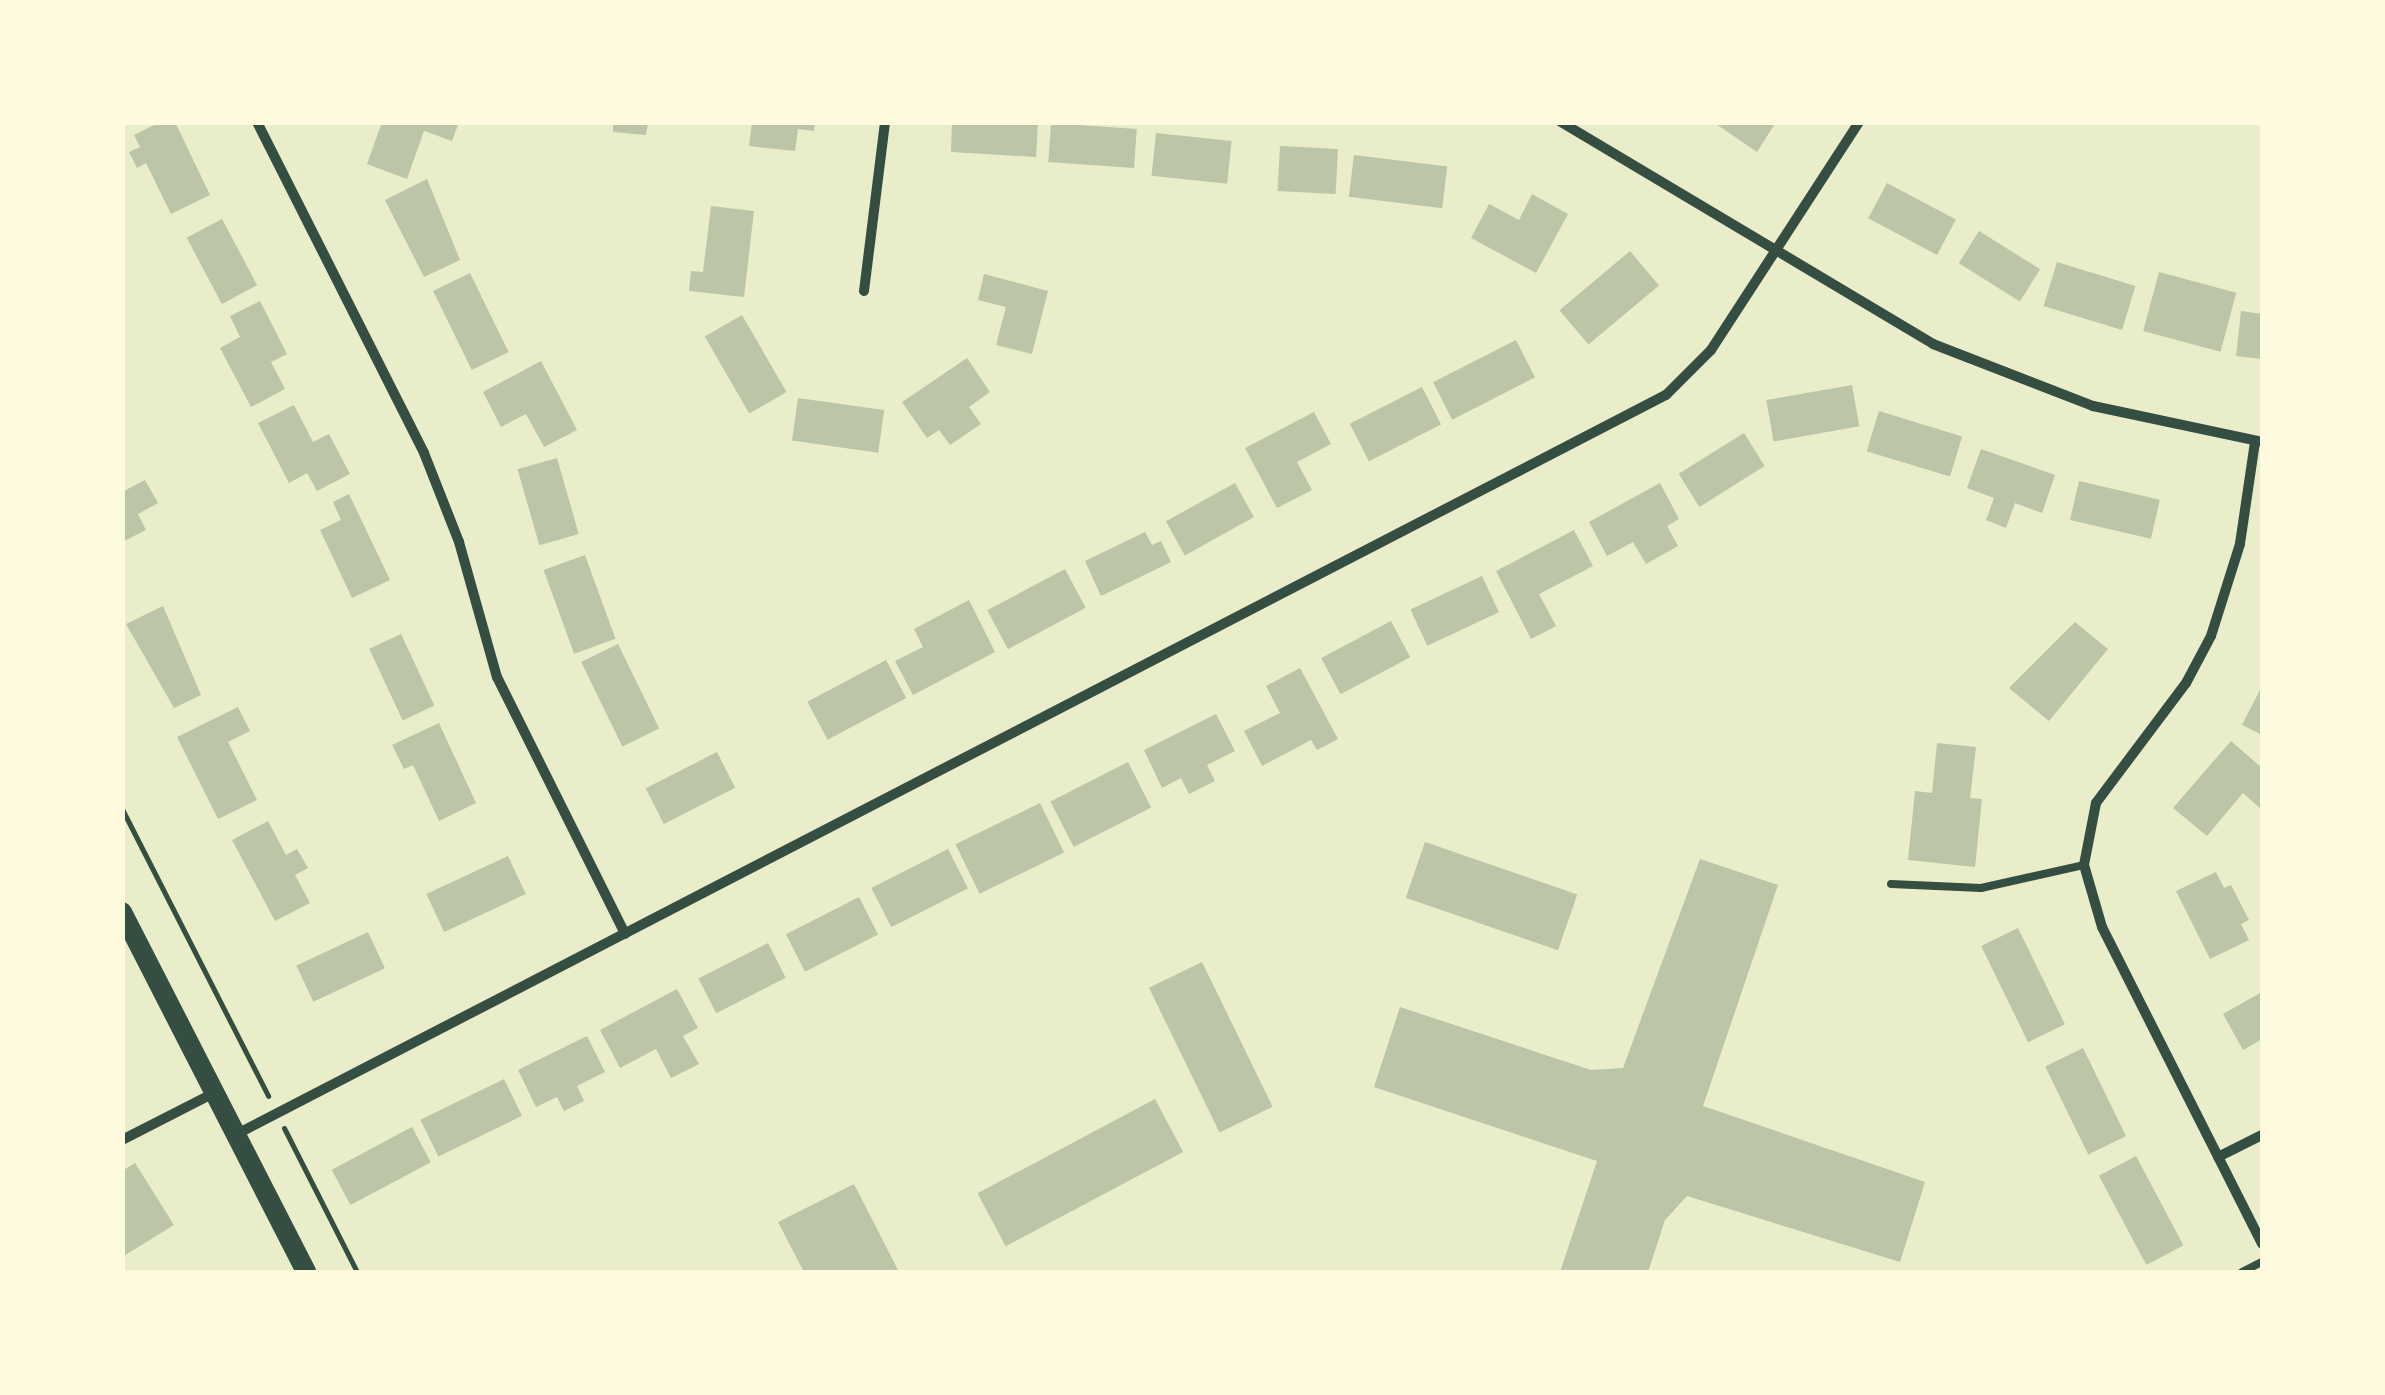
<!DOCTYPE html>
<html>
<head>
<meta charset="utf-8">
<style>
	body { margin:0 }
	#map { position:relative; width:2385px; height:1395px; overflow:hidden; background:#e9edc9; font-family:"Titillium Web",sans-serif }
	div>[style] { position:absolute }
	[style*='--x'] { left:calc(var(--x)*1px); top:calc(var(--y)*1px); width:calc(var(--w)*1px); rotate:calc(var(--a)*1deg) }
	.building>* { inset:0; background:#bcc5a7; transform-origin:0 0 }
	.path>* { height:5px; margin:-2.5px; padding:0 2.5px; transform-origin:2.5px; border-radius:2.5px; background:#344e41 }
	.service>* { height:8px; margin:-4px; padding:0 4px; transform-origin:4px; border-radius:4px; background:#344e41 }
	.minor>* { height:10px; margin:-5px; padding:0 5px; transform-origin:5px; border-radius:5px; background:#344e41 }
	.secondary>* { height:20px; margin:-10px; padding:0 10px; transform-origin:10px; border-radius:10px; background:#344e41 }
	span { translate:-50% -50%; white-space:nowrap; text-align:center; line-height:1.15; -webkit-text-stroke:9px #fefae0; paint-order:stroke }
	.frame { position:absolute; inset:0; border:125px solid #fefae0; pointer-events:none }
</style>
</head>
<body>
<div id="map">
	<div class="building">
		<div style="clip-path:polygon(160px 122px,175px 122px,210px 195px,171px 214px,146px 163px,137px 168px,129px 152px,140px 147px,134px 135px)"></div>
		<div style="clip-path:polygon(382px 122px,459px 122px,452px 141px,424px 131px,407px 179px,367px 164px)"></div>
		<div style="clip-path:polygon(613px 122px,648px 122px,646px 135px,613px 132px)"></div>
		<div style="clip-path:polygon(752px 122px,815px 122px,814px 131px,798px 129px,795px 151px,749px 146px)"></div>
		<div style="clip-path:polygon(952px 122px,1038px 122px,1036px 157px,951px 152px)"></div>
		<div style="clip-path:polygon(1713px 122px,1776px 122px,1757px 152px)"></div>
		<div style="left:1051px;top:123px;width:86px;height:39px;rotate:4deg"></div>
		<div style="left:1156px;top:133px;width:76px;height:43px;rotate:6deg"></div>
		<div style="left:1280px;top:146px;width:58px;height:45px;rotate:3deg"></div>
		<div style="left:1354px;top:155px;width:94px;height:42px;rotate:7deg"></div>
		<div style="clip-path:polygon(427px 179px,460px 260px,424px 277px,385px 200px)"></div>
		<div style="left:1887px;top:183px;width:78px;height:40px;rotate:28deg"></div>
		<div style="clip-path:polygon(1532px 194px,1568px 214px,1536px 273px,1471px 238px,1489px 204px,1519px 220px)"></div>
		<div style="clip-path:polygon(711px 206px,754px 211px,744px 297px,689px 291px,691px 271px,703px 272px)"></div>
		<div style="left:222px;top:219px;width:75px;height:40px;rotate:62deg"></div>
		<div style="left:1979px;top:231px;width:72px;height:38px;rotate:32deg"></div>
		<div style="left:1630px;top:251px;width:45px;height:92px;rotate:50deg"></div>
		<div style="left:2057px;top:262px;width:82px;height:46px;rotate:17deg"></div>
		<div style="left:2159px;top:272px;width:80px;height:61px;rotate:15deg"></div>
		<div style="left:470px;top:273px;width:88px;height:41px;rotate:64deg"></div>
		<div style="clip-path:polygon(984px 274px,1048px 291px,1032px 354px,996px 345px,1006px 307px,978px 300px)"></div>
		<div style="clip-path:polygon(260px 301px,287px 354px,271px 362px,285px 389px,251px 407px,220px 348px,240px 337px,230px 316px)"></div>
		<div style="clip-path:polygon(2241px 311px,2262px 314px,2262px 359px,2236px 356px)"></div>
		<div style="left:742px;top:315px;width:89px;height:43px;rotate:60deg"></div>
		<div style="left:1516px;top:340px;width:42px;height:93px;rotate:63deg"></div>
		<div style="clip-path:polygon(967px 358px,990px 392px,969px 407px,981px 424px,950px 445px,939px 430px,927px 438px,902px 402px)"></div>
		<div style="clip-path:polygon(541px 361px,577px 430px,544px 447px,526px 414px,501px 427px,483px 392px)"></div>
		<div style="left:1852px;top:385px;width:42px;height:87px;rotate:80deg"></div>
		<div style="left:1422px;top:387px;width:42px;height:81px;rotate:63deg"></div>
		<div style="left:798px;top:398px;width:87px;height:43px;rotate:8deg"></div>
		<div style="clip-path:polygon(294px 405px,313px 442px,329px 434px,350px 474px,317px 491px,307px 473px,289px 483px,258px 423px)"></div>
		<div style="left:1879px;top:411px;width:87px;height:42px;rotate:17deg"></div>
		<div style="clip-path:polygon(1314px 412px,1331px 444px,1297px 462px,1312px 490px,1277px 508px,1245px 448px)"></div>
		<div style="left:1744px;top:433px;width:39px;height:77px;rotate:58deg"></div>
		<div style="clip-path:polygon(1981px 449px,2055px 475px,2042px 513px,2015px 503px,2006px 528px,1986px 520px,1994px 498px,1967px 488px)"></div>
		<div style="left:557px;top:458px;width:79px;height:41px;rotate:74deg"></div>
		<div style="clip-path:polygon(145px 480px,158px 503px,138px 514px,146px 530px,122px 542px,122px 492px)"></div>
		<div style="left:2079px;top:481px;width:83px;height:40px;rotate:13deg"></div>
		<div style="left:1235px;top:483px;width:39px;height:79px;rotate:61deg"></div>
		<div style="clip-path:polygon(1660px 483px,1679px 519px,1667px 526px,1678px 546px,1646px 564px,1633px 542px,1607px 556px,1589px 522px)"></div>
		<div style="clip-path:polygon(349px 494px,390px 580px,352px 598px,320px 530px,341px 520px,333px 502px)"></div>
		<div style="clip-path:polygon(1574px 530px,1593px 566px,1539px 594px,1556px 626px,1531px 639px,1496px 571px)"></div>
		<div style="clip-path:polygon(1145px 532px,1152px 545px,1161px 541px,1171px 562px,1101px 596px,1085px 561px)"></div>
		<div style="left:585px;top:555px;width:89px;height:44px;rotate:70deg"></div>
		<div style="left:1065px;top:569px;width:44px;height:88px;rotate:62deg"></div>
		<div style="left:1482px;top:576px;width:40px;height:79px;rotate:65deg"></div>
		<div style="clip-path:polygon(969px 600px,995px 652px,913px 695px,895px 661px,923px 647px,914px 629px)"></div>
		<div style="clip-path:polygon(163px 606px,201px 695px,174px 708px,126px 624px)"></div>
		<div style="left:1391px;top:621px;width:41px;height:79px;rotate:62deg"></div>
		<div style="clip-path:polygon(2075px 622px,2108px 649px,2049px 721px,2009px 688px)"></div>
		<div style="left:401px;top:634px;width:79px;height:35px;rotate:65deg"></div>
		<div style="left:618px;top:644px;width:94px;height:41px;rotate:64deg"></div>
		<div style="left:886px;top:660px;width:43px;height:89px;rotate:62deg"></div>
		<div style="clip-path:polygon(1300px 668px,1338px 739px,1317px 750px,1311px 740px,1262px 766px,1244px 731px,1280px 713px,1266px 686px)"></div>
		<div style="clip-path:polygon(2262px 686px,2262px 735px,2242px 725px)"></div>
		<div style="clip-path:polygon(238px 707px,250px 731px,228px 742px,257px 800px,218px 819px,177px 737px)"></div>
		<div style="clip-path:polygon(1216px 714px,1235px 751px,1207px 765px,1215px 781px,1189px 794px,1181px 778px,1162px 788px,1144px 750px)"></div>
		<div style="clip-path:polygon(439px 723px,476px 803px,439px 821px,413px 765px,404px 769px,392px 745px)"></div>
		<div style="clip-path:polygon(2231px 741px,2262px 768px,2262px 810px,2243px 793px,2207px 836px,2173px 808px)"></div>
		<div style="clip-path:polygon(1937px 743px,1976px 747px,1970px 798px,1982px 799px,1975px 867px,1908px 860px,1915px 791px,1932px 793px)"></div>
		<div style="left:717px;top:752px;width:40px;height:80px;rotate:63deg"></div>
		<div style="left:1128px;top:762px;width:51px;height:87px;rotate:63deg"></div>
		<div style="left:1040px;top:803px;width:55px;height:94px;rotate:64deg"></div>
		<div style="clip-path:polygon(268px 821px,286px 855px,297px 849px,308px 868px,295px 875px,310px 903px,275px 921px,232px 840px)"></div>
		<div style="left:1425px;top:842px;width:161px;height:59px;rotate:19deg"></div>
		<div style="left:948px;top:849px;width:44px;height:86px;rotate:63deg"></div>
		<div style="left:508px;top:856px;width:42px;height:90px;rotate:65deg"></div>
		<div style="clip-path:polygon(1700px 859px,1778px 885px,1703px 1106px,1925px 1182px,1900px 1262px,1687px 1196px,1665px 1220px,1648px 1272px,1560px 1272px,1597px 1161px,1374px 1087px,1400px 1007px,1591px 1070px,1623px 1068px)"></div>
		<div style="clip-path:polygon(2216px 872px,2224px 888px,2231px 885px,2249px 920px,2241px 924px,2249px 940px,2210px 959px,2176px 891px)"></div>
		<div style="left:859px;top:897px;width:42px;height:82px;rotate:63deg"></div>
		<div style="left:2018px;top:928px;width:107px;height:41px;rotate:64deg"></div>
		<div style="left:368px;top:932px;width:40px;height:79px;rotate:65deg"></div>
		<div style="left:768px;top:943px;width:39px;height:78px;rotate:63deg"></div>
		<div style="left:1202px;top:962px;width:161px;height:59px;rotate:64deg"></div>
		<div style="clip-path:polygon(677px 989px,698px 1028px,683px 1036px,699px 1064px,671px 1078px,656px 1049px,620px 1068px,600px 1030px)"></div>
		<div style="clip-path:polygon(2262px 992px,2262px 1039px,2243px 1050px,2223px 1014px)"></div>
		<div style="clip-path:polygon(587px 1036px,605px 1072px,577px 1086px,584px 1101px,564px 1111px,557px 1097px,536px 1107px,518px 1070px)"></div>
		<div style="left:2083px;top:1048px;width:98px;height:42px;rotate:64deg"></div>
		<div style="left:504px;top:1079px;width:41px;height:93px;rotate:64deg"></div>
		<div style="left:1155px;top:1099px;width:60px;height:201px;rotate:62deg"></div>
		<div style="left:412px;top:1127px;width:40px;height:91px;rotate:62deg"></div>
		<div style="left:2136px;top:1156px;width:101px;height:42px;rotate:62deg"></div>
		<div style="clip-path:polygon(135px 1163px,174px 1225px,122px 1257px,122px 1171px)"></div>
		<div style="clip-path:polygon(854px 1184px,899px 1272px,804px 1272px,778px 1222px)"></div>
	</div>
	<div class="path">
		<div style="--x:122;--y:809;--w:322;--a:63"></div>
		<div style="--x:284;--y:1128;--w:161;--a:63.1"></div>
	</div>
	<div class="service">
		<div style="--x:1891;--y:884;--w:90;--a:2.5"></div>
		<div style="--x:1981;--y:888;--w:106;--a:-12.6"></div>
		<div style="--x:2242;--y:1272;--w:22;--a:-27"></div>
	</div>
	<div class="minor">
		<div style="--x:257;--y:122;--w:371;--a:63.2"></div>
		<div style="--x:424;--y:453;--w:96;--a:68.5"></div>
		<div style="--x:459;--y:542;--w:140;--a:74.3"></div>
		<div style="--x:497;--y:677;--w:287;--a:63.5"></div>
		<div style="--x:1561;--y:122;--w:433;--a:30.8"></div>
		<div style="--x:1933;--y:344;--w:172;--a:21.2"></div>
		<div style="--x:2093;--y:406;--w:173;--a:12"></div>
		<div style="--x:864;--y:291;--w:170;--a:-82.9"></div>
		<div style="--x:2255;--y:442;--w:103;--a:98.4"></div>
		<div style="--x:2240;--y:544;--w:96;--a:107.5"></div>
		<div style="--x:2211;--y:636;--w:53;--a:118"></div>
		<div style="--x:2186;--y:683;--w:150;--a:126.9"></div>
		<div style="--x:2096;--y:803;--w:63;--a:101"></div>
		<div style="--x:2084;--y:865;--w:65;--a:73.8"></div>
		<div style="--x:2102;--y:927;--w:355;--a:63.2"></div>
		<div style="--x:237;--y:1134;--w:1609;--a:-27.35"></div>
		<div style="--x:1666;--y:395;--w:64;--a:-45"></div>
		<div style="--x:1711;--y:350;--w:272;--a:-57"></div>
		<div style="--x:122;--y:1140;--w:103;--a:-27.1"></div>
		<div style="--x:2218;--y:1157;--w:49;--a:-26.6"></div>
	</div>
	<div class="secondary">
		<div style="--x:122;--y:912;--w:404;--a:62.9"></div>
	</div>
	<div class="frame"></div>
</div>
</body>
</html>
